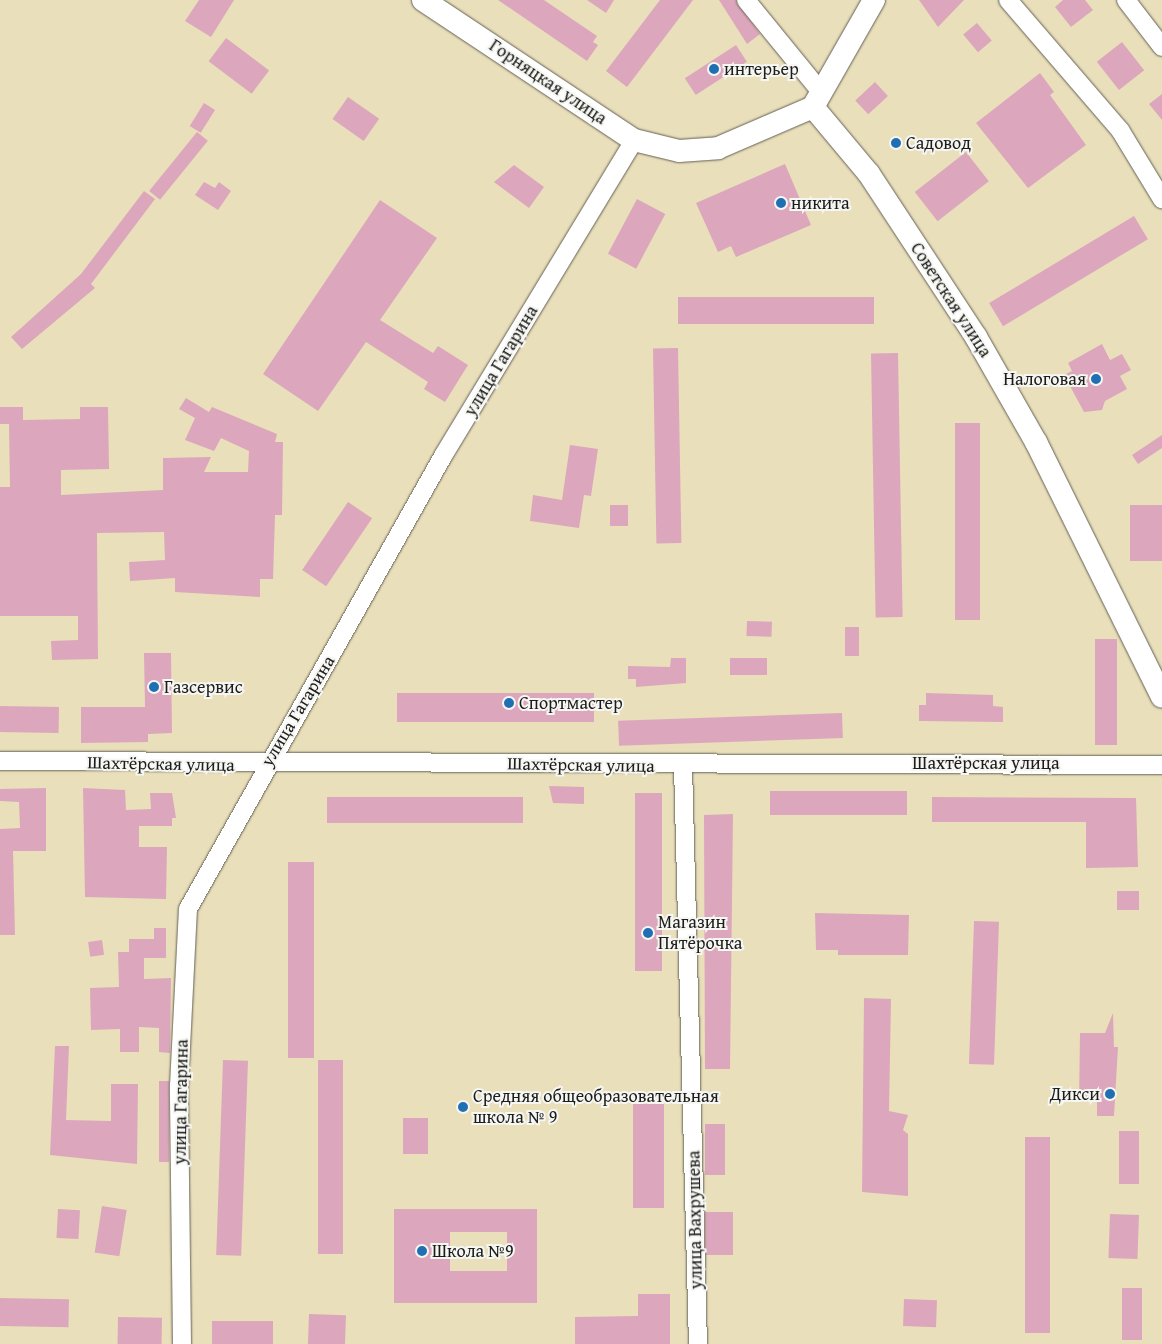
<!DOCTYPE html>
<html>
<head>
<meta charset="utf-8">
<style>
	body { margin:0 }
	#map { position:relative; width:1162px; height:1344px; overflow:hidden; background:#e9dfbb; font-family:"Gentium Book Plus",serif }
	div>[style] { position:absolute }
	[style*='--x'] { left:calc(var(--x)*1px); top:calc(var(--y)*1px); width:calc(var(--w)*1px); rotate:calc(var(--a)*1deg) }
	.building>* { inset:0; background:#dca7bc; transform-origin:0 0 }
	.roads { filter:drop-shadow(0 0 1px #646054) drop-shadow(0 0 1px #646054) }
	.minor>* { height:18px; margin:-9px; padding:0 9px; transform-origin:9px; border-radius:9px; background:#fff }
	.major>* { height:22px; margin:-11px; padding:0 11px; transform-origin:11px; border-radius:11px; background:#fff }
	.dots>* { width:14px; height:14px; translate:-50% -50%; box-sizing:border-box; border:2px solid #f6f6f2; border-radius:50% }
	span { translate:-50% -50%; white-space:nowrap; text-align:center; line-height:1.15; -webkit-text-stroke:4px #f6f6f2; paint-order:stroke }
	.poi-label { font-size:18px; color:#1c1c1c }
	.left { translate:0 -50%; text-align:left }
	.right { translate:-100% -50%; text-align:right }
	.street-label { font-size:18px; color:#1c1c1c }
</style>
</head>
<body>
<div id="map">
	<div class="building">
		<div style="clip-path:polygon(199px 0,234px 0,211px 37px,185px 21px)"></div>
		<div style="clip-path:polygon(498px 0,544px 0,597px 36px,593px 42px,598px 45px,587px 61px)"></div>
		<div style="clip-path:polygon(587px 0,614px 0,606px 13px)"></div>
		<div style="clip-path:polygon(660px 0,693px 0,627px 87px,606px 71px)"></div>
		<div style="clip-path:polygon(719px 0,736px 0,760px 34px,747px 44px)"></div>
		<div style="clip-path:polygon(919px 0,964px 0,938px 27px)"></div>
		<div style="clip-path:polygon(1063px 0,1085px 0,1093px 10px,1071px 27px,1055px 7px)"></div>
		<div style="left:977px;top:23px;width:23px;height:18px;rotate:50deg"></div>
		<div style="left:226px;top:38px;width:54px;height:29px;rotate:37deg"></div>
		<div style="left:1122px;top:42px;width:36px;height:32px;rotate:52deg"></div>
		<div style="left:736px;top:45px;width:20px;height:61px;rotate:57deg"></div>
		<div style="clip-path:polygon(1040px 73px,1054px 92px,1050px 95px,1086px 145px,1028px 188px,976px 123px)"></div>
		<div style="left:875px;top:82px;width:19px;height:27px;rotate:47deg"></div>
		<div style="clip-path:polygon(1162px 94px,1162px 120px,1149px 104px)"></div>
		<div style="left:348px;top:97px;width:38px;height:27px;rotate:35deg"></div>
		<div style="left:204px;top:103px;width:13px;height:27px;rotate:32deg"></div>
		<div style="left:197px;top:132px;width:14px;height:76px;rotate:39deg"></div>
		<div style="left:966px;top:152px;width:37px;height:65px;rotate:52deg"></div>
		<div style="clip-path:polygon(785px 164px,811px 225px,736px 257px,731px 246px,718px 252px,696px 203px)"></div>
		<div style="clip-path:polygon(514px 165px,544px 187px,529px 208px,494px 182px)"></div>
		<div style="clip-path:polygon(204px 182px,215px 188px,219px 182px,231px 191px,218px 210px,195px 195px)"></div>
		<div style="clip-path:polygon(144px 191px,155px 199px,91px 284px,95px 288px,22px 349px,11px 337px,81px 274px)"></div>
		<div style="left:637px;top:199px;width:32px;height:62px;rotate:28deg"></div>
		<div style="clip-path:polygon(380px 200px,437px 238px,380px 320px,433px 353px,438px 346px,468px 365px,445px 402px,424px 389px,428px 382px,366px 342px,318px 411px,263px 374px)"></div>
		<div style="left:1134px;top:216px;width:27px;height:169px;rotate:59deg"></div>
		<div style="left:874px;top:297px;width:27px;height:196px;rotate:90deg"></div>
		<div style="clip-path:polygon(1102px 344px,1110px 360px,1122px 354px,1131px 370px,1120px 376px,1127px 389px,1105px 401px,1102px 410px,1084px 412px,1064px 375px,1072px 371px,1068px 363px)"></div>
		<div style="left:678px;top:348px;width:195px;height:25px;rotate:89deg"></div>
		<div style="left:898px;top:353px;width:264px;height:27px;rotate:89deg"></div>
		<div style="clip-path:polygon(186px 398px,209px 412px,212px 407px,277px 434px,275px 442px,283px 442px,282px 515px,275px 515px,273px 579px,260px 579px,260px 597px,175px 592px,175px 578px,130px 581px,129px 562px,165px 560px,164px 532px,97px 533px,98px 659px,52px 660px,51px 641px,78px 640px,78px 616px,0 616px,0 487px,10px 487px,9px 424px,0 424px,0 407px,23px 407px,23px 420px,80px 419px,80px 407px,108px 407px,109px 469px,61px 470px,61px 495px,163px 490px,163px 458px,211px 457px,204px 472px,248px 472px,249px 451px,221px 438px,214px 451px,185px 440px,195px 418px,179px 409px)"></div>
		<div style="left:955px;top:423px;width:25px;height:197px"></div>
		<div style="clip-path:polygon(1162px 435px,1162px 448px,1138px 464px,1132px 455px)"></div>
		<div style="clip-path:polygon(570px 445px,598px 449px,591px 496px,584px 495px,579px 528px,530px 521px,533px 495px,562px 500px)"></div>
		<div style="left:348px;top:502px;width:29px;height:82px;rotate:34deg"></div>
		<div style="left:610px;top:505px;width:18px;height:21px"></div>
		<div style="left:1130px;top:505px;width:32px;height:56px"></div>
		<div style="left:747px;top:621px;width:25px;height:15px;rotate:2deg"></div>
		<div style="left:845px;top:627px;width:14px;height:29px"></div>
		<div style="left:1095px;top:639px;width:22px;height:106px"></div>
		<div style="clip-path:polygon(144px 653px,171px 653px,172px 733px,148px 734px,148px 742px,81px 743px,81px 707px,145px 707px)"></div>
		<div style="clip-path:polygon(671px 658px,686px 658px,686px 683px,636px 687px,636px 679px,628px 679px,628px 666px,670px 667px)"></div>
		<div style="left:730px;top:658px;width:37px;height:17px"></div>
		<div style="left:397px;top:693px;width:197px;height:29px"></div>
		<div style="clip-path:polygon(926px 693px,993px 695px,993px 706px,1003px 707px,1003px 722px,919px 721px,919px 705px,926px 705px)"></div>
		<div style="left:0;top:706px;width:59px;height:26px;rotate:1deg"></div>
		<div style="left:842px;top:713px;width:25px;height:224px;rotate:88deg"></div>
		<div style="clip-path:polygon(549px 786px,584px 787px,584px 804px,553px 803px)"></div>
		<div style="clip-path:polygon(46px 788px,46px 851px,13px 851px,15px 935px,0 935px,0 829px,20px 828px,19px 802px,0 801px,0 789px)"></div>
		<div style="clip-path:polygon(83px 788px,125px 790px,126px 810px,151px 809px,150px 793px,172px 793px,176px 818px,172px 818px,172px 826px,139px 826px,139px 847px,167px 847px,166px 899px,85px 897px)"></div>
		<div style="left:770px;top:791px;width:137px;height:24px"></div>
		<div style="left:635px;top:793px;width:27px;height:178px"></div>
		<div style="left:327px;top:797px;width:196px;height:26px"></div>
		<div style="clip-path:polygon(932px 797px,1136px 798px,1138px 867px,1086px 868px,1086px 822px,932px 822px)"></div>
		<div style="clip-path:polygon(733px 814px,730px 1069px,705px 1069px,704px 815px)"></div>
		<div style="left:288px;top:862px;width:26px;height:196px"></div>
		<div style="left:1117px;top:891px;width:22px;height:19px"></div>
		<div style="clip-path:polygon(815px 913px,909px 915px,908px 955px,838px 955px,838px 950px,816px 950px)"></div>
		<div style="left:974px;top:921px;width:25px;height:143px;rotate:2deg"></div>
		<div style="clip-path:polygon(154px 928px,166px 928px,166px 958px,144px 958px,144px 979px,171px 978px,170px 1053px,159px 1052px,159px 1028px,139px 1027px,139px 1052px,120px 1052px,120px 1029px,91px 1030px,90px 988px,119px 987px,118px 952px,129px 952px,129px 939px,154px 939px)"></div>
		<div style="left:102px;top:940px;width:15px;height:14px;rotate:82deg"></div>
		<div style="clip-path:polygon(864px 998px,891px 999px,889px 1111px,908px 1115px,903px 1130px,908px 1134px,908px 1196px,862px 1192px)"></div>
		<div style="clip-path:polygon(1113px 1013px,1114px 1047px,1118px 1047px,1114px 1116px,1097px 1116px,1097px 1102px,1079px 1102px,1080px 1033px,1105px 1033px)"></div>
		<div style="clip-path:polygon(55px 1046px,69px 1046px,66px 1120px,111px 1121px,111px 1084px,138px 1084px,137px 1164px,50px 1155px)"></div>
		<div style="left:223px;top:1060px;width:25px;height:195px;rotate:2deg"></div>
		<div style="left:318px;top:1060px;width:25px;height:194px"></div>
		<div style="left:159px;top:1081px;width:10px;height:81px"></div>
		<div style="left:633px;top:1104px;width:31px;height:104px"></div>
		<div style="left:403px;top:1118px;width:25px;height:36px"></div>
		<div style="left:705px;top:1124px;width:20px;height:51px"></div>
		<div style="left:1119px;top:1131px;width:20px;height:53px"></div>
		<div style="left:1025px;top:1137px;width:25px;height:196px"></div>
		<div style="left:102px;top:1206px;width:25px;height:47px;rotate:9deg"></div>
		<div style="left:58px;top:1209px;width:22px;height:29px;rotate:3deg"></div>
		<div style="clip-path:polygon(evenodd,394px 1209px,537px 1209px,537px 1303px,394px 1303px,394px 1209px,450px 1232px,507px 1232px,507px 1271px,450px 1271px,450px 1232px)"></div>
		<div style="left:705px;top:1212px;width:28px;height:43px"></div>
		<div style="left:1110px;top:1214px;width:29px;height:44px;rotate:2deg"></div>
		<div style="left:1122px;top:1288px;width:20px;height:52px"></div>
		<div style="clip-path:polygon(638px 1294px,670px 1294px,670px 1344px,575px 1344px,575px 1317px,638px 1316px)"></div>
		<div style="left:0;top:1298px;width:69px;height:28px;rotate:1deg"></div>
		<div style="left:904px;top:1299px;width:33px;height:27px;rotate:2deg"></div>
		<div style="left:309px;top:1314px;width:37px;height:30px;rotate:2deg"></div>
		<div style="left:118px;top:1317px;width:44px;height:27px;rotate:1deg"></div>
		<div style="left:212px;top:1321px;width:61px;height:23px"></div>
	</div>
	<div class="roads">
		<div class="minor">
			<div style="--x:746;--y:0;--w:119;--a:50.8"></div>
			<div style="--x:1008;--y:0;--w:172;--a:49.3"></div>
			<div style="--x:1120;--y:130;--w:81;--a:58.7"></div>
			<div style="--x:1126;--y:0;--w:59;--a:52.5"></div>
			<div style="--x:0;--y:761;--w:1162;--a:0.2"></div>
			<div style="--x:683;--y:765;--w:579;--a:88.52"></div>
			<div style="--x:182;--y:1344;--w:258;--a:-90.7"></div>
			<div style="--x:179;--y:1086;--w:177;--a:-87.1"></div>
			<div style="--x:188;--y:909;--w:520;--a:-60.62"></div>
			<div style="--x:443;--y:456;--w:369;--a:-58.8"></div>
		</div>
		<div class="major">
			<div style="--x:423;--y:0;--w:253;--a:33.6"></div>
			<div style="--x:634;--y:140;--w:46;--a:13.7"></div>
			<div style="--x:679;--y:151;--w:39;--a:-4"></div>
			<div style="--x:718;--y:148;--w:103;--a:-23.3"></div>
			<div style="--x:813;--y:107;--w:123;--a:-60.3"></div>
			<div style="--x:813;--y:107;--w:87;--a:50.1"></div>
			<div style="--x:869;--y:174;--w:195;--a:56.7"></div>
			<div style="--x:976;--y:337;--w:121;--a:60.3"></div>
			<div style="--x:1036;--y:442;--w:284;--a:63.7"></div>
		</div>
	</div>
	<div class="dots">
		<div style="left:714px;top:69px;background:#1f6fb2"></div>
		<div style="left:896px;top:143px;background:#1f6fb2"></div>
		<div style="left:781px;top:203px;background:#1f6fb2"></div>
		<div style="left:1096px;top:379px;background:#1f6fb2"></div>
		<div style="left:154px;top:687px;background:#1f6fb2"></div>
		<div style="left:509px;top:703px;background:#1f6fb2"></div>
		<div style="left:648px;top:933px;background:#1f6fb2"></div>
		<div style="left:1110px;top:1094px;background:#1f6fb2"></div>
		<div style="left:463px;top:1107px;background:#1f6fb2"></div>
		<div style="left:422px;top:1251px;background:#1f6fb2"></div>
	</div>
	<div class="poi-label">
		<span class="left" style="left:724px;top:69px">интерьер</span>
		<span class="left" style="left:906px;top:143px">Садовод</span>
		<span class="left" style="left:791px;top:203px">никита</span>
		<span class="right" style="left:1086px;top:379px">Налоговая</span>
		<span class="left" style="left:164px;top:687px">Газсервис</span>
		<span class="left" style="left:519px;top:703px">Спортмастер</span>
		<span class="left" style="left:658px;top:933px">Магазин<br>Пятёрочка</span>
		<span class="right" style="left:1100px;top:1094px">Дикси</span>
		<span class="left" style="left:473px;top:1107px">Средняя общеобразовательная<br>школа № 9</span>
		<span class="left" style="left:432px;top:1251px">Школа №9</span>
	</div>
	<div class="street-label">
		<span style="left:548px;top:82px;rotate:34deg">Горняцкая улица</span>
		<span style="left:951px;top:300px;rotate:57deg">Советская улица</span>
		<span style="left:501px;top:361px;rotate:-59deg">улица Гагарина</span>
		<span style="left:298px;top:711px;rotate:-59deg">улица Гагарина</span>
		<span style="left:986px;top:763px">Шахтёрская улица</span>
		<span style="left:161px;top:764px;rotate:1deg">Шахтёрская улица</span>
		<span style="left:581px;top:765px;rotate:1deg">Шахтёрская улица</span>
		<span style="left:181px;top:1102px;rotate:-89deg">улица Гагарина</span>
		<span style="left:695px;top:1220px;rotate:-91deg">улица Вахрушева</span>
	</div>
</div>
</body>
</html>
